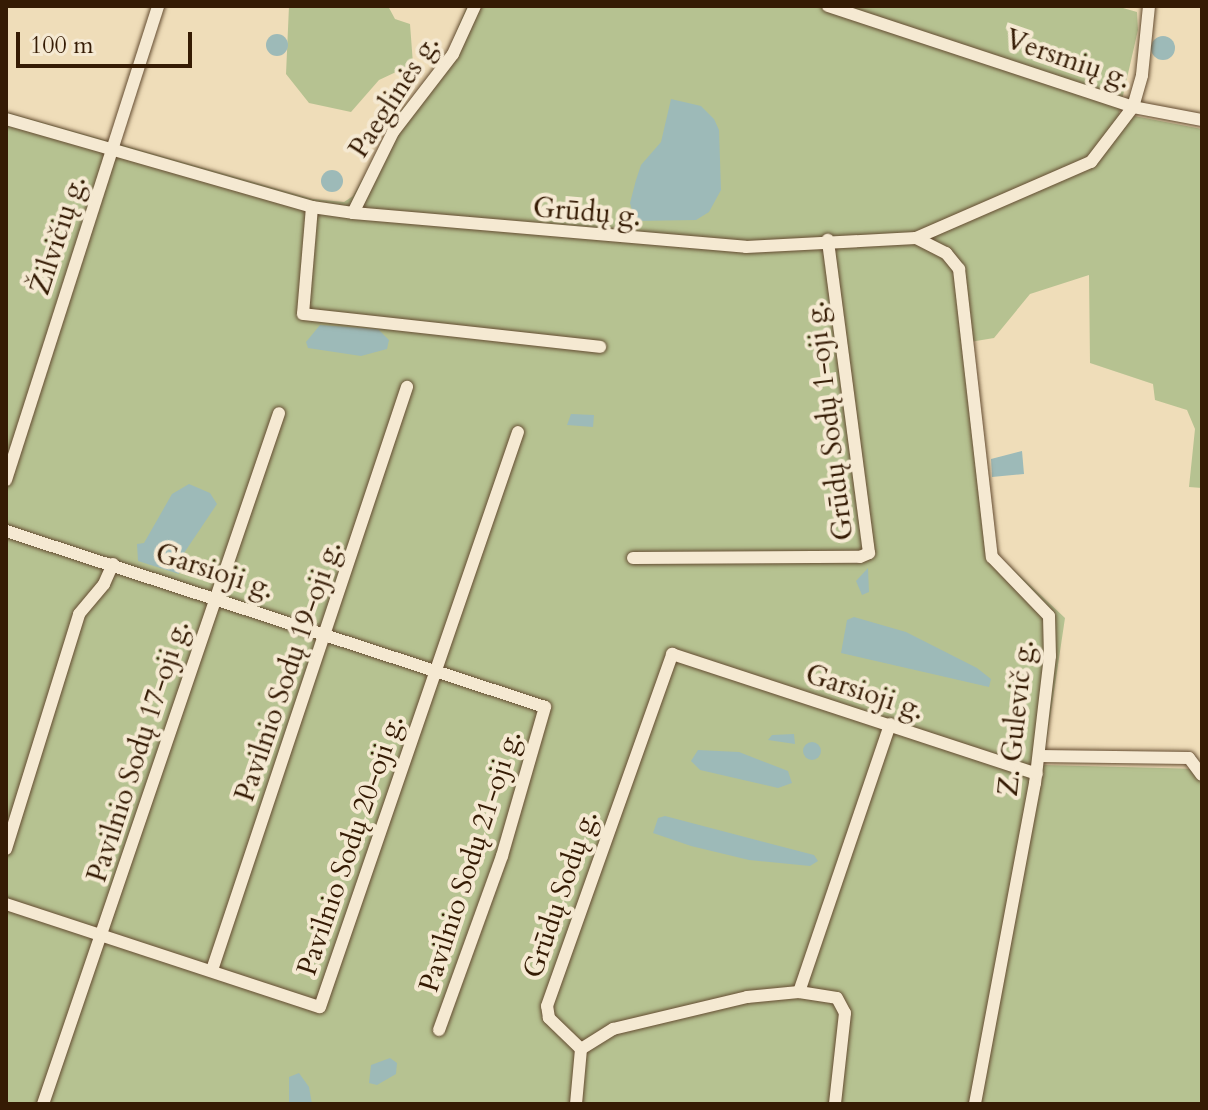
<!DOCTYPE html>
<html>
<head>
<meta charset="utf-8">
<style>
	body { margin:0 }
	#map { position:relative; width:1208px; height:1110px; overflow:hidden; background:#efddb9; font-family:Cardo,serif }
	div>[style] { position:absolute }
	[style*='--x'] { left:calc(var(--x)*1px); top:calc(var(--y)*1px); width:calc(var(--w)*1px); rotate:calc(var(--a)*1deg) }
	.green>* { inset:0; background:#b6c291 }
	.water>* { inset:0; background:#9dbab8 }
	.round { border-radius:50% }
	.roads { filter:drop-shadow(0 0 2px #644c31) drop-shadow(0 0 2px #644c31) }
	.minor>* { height:12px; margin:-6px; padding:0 6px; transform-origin:6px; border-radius:6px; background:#f5e9d2 }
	span { translate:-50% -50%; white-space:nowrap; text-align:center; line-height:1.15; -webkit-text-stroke:8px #f5e9d2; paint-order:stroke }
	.street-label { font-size:28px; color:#351b04 }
	.frame { position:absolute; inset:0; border:8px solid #351b04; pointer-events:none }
	.scale { position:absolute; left:16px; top:32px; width:176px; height:36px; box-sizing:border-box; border:4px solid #351b04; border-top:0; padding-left:10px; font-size:24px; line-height:28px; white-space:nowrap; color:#351b04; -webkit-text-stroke:6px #f5e9d2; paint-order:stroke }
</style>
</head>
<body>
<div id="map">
	<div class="green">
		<div style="clip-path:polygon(289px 6px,388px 6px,395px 19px,410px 24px,413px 64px,379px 80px,351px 112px,309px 103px,286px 74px)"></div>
		<div style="clip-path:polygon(467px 6px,1116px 6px,1137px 12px,1138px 30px,1119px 113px,1202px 129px,1202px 488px,1189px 487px,1195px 429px,1187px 410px,1155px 400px,1153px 384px,1090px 363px,1089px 275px,1030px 294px,994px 338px,970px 342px,996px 553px,1065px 618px,1043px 765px,1202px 769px,1202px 1104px,6px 1104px,6px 112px,313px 199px,344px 202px,353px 196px,401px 111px,448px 51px)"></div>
	</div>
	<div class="water">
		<div class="round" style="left:266px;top:34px;width:22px;height:22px"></div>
		<div class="round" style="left:1151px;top:36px;width:24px;height:24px"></div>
		<div style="clip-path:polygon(671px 99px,701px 106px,714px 119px,719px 130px,721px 190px,709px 212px,696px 220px,635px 221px,630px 203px,636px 180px,641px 165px,661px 142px)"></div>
		<div class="round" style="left:321px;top:170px;width:22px;height:22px"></div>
		<div style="clip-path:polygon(320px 325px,378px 329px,389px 340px,387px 349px,361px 356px,308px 348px,306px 342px)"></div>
		<div style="clip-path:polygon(571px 414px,594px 415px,593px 427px,567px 425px)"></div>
		<div style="clip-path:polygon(1022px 451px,1024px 474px,992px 477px,991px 459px)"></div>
		<div style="clip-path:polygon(189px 484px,210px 493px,217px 504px,180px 559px,179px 574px,138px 561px,137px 544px,144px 543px,172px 494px)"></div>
		<div style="clip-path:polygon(868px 568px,869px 592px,862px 595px,856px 581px)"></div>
		<div style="clip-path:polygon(854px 617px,906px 632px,977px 668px,991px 679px,989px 687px,841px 653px,847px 620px)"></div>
		<div style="clip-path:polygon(794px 734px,795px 744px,768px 740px,772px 735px)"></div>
		<div class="round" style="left:803px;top:742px;width:18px;height:18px"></div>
		<div style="clip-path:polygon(698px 750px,739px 752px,788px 771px,792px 783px,778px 788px,700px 770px,691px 761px)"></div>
		<div style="clip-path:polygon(665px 816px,814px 855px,818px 861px,810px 866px,749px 860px,691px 846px,653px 833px,658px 818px)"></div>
		<div style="clip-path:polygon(390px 1058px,397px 1063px,396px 1074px,377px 1085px,369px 1083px,371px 1065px)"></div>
		<div style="clip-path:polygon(299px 1073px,309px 1087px,312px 1104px,289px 1104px,289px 1077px)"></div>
	</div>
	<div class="roads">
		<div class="minor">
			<div style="--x:828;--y:6;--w:321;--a:18.3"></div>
			<div style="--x:1133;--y:107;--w:70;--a:10.7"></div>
			<div style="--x:6;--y:119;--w:318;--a:16"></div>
			<div style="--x:312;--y:207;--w:41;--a:8.3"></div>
			<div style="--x:353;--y:213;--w:394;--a:4.9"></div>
			<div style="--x:746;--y:247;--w:170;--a:-3"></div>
			<div style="--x:916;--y:238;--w:191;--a:-23.5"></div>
			<div style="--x:1091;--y:162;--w:69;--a:-52.6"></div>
			<div style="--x:1133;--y:107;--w:33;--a:-74"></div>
			<div style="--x:1142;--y:75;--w:69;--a:-84.2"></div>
			<div style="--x:312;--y:207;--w:107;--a:94.8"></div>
			<div style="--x:303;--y:314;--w:299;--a:6.3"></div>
			<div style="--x:353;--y:213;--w:90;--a:-63.7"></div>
			<div style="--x:393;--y:132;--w:98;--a:-52.4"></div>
			<div style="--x:453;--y:54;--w:53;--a:-65.4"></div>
			<div style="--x:916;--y:238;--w:34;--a:27"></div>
			<div style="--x:946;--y:253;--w:21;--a:51"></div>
			<div style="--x:959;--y:269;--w:290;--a:83.5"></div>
			<div style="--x:992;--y:557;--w:82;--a:46"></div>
			<div style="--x:1049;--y:616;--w:40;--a:88.6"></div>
			<div style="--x:1050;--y:656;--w:128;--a:96.7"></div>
			<div style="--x:1035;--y:783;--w:327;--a:100.6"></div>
			<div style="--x:6;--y:480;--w:498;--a:-72.2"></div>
			<div style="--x:6;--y:531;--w:567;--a:18.08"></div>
			<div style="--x:545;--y:707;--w:155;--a:106.1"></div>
			<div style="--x:502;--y:856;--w:185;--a:109.9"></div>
			<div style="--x:633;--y:558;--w:227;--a:-0.3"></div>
			<div style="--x:860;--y:557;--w:10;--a:-24"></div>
			<div style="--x:869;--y:553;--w:316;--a:-97.5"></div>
			<div style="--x:1039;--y:756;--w:150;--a:0.8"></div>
			<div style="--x:1189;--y:758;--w:21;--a:53"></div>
			<div style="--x:6;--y:849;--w:246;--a:-72.7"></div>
			<div style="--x:79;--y:614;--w:39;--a:-50"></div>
			<div style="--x:104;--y:584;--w:22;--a:-66"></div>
			<div style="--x:6;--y:904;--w:330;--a:18.2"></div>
			<div style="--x:320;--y:1007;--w:608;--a:-71"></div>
			<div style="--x:212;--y:970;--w:615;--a:-71.51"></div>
			<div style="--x:799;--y:992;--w:38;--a:9"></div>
			<div style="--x:837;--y:998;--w:17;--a:62"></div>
			<div style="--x:845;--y:1013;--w:92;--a:96.3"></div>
			<div style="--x:581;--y:1049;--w:38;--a:-32"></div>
			<div style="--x:613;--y:1029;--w:138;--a:-13.4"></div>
			<div style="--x:747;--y:997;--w:52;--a:-5.5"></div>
			<div style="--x:799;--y:992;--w:283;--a:-71.2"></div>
			<div style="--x:43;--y:1104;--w:730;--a:-71.14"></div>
			<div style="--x:576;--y:1104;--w:55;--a:-84.8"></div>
			<div style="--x:581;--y:1049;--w:45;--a:-135.9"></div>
			<div style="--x:549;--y:1018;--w:12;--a:-99"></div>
			<div style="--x:547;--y:1006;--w:374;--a:-70.4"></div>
			<div style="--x:672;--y:654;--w:384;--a:18.2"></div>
		</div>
	</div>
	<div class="street-label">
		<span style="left:1068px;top:59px;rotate:19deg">Versmių g.</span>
		<span style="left:394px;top:96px;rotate:-57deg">Paeglinės g.</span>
		<span style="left:587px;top:212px;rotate:5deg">Grūdų g.</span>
		<span style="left:58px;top:235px;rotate:-72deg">Žilvičių g.</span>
		<span style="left:829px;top:421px;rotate:-97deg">Grūdų Sodų 1-oji g.</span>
		<span style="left:215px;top:571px;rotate:18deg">Garsioji g.</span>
		<span style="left:288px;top:671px;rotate:-71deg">Pavilnio Sodų 19-oji g.</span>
		<span style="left:865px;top:692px;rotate:18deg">Garsioji g.</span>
		<span style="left:1016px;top:718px;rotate:-84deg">Z. Gulevič g.</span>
		<span style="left:138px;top:751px;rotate:-72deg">Pavilnio Sodų 17-oji g.</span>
		<span style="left:350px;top:845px;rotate:-71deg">Pavilnio Sodų 20-oji g.</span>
		<span style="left:470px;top:861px;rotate:-72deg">Pavilnio Sodų 21-oji g.</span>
		<span style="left:560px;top:894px;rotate:-71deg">Grūdų Sodų g.</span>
	</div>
	<div class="frame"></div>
	<div class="scale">100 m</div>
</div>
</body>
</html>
